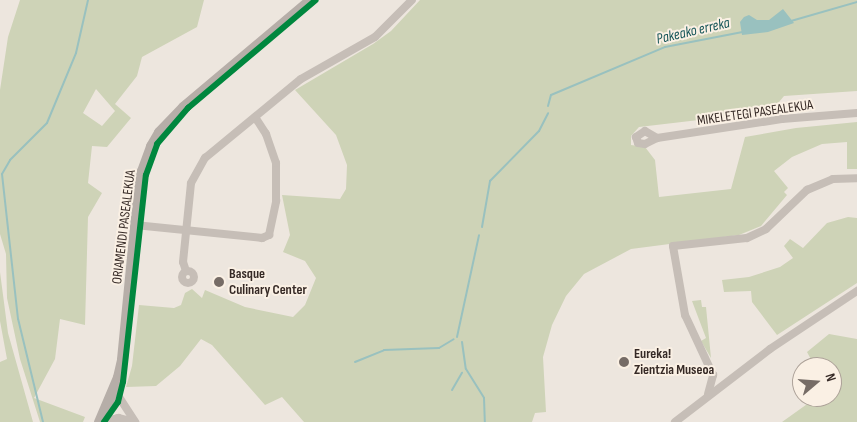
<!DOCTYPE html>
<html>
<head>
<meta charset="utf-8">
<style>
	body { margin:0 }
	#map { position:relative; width:857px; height:422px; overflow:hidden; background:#ede6de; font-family:"Sofia Sans Condensed",sans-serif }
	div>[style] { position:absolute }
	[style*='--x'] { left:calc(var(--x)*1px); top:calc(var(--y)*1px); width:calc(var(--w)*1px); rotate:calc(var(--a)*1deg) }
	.green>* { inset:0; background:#ced3b7 }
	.water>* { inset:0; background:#99c1bf }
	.stream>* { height:2px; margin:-1px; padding:0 1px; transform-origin:1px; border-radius:1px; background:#99c1bf }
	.street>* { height:8px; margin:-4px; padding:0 4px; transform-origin:4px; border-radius:4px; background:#c6beb7 }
	.street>.ring { margin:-4px; padding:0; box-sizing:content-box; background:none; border:8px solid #c6beb7; border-radius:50% }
	.secondary>* { height:11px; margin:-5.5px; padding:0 5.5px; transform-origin:5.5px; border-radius:5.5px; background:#b6aea8 }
	.cycleway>* { height:6px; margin:-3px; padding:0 3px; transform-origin:3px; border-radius:3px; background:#00873e }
	.dots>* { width:14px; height:14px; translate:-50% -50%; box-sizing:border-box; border:2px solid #faf0e4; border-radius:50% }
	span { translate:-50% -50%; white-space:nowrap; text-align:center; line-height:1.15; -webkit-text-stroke:4px #faf0e4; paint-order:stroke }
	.street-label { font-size:14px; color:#362a26 }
	.poi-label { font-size:14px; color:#362a26; font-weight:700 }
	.left { translate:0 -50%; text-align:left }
	.water-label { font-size:15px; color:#18575a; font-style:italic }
	.north { position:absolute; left:792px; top:357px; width:50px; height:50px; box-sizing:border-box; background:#faf0e4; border:1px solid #aca198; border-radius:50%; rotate:72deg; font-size:14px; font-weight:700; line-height:20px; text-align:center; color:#362a26 }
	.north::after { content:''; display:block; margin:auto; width:18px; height:22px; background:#766c66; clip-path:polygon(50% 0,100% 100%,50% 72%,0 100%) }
</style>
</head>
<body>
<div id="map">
	<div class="green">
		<div style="clip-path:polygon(evenodd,20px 0,204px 0,197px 27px,142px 57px,137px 76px,115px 104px,131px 118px,107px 147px,92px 146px,88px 183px,102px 193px,88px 217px,85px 325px,60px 319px,55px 359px,34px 398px,85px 417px,83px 422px,40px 422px,20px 359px,7px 298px,6px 254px,0 234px,0 90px,8px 37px,20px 0,96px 89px,115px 111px,102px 126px,83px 113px,96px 89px)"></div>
		<div style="clip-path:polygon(420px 0,857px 0,857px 91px,784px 96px,774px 108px,750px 114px,639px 127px,631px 136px,631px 145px,645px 147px,655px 160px,659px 197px,731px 189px,745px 137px,796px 128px,857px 122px,857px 169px,847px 169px,847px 142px,822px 144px,792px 157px,774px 171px,788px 188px,784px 192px,787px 195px,761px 226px,739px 235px,631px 249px,584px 274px,566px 296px,552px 325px,543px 357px,546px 412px,535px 413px,532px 422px,304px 422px,282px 397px,265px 405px,212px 345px,201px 339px,180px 366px,156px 386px,126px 387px,132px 366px,139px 305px,174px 308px,181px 305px,185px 293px,192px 289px,202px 298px,205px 290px,245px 307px,293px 317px,305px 305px,316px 278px,305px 261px,283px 252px,290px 235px,282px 195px,340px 199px,346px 189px,347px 165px,336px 135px,295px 90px,373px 44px,391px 31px)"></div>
		<div style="clip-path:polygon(848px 217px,857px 218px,857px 283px,777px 335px,752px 302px,751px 291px,724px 292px,722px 280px,749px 277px,780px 267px,793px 258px,784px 246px,790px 239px,803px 248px,827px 223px)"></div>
		<div style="clip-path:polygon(0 272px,8px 333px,33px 422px,0 422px,0 362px,7px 359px,0 321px)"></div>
		<div style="clip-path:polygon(701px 300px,702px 307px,706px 307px,711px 358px,701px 341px,706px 338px,692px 301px)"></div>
		<div style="clip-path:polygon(829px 334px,857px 339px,857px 422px,782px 422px,817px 397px,832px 397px,832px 367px,815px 367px,807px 352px)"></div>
	</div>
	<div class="water">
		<div style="clip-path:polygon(783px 9px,794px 23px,768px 32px,742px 35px,740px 22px,744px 17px,749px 15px,757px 20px,769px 20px)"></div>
	</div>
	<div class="stream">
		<div style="--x:791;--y:21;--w:69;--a:-16.1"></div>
		<div style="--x:548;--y:106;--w:11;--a:-75"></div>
		<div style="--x:551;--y:95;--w:124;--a:-22.8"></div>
		<div style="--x:665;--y:47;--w:79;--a:-10.9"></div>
		<div style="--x:482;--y:227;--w:47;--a:-80.1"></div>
		<div style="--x:490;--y:181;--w:70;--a:-45.6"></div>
		<div style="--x:539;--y:131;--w:20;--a:-63"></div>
		<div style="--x:457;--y:337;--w:104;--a:-77.8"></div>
		<div style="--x:462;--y:342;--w:27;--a:82"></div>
		<div style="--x:466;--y:369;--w:34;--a:58"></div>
		<div style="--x:484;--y:398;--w:24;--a:88"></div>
		<div style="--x:355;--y:362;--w:31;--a:-22"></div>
		<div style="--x:384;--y:350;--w:55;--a:-2.1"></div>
		<div style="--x:439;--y:348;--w:17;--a:-31"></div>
		<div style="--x:452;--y:390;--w:20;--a:-60"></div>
		<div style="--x:43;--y:422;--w:106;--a:-103.6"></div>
		<div style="--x:18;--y:319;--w:146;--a:-96.3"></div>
		<div style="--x:2;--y:174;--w:16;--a:-60"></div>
		<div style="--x:10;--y:160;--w:52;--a:-45"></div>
		<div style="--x:47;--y:123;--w:76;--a:-67.5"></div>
		<div style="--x:76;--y:53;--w:54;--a:-77.2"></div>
	</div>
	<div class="street">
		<div style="--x:657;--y:138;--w:14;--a:-150"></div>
		<div style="--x:645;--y:131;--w:11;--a:146"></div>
		<div style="--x:636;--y:137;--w:6;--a:72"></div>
		<div style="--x:638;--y:143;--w:7;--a:8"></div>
		<div style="--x:645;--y:144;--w:13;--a:-27"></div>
		<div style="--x:657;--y:138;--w:126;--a:-8.6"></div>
		<div style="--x:782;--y:119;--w:75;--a:-4.6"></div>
		<div style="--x:135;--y:225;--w:128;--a:5.8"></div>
		<div style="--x:262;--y:238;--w:8;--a:-23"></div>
		<div style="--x:269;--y:235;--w:35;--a:-78"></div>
		<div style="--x:276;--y:201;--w:38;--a:-90"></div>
		<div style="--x:276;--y:163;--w:31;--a:-109"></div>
		<div style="--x:266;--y:134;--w:20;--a:-123"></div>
		<div class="ring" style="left:182px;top:271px;width:4px;height:4px"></div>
		<div style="--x:186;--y:271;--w:9;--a:-108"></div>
		<div style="--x:183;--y:262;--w:79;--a:-84.2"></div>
		<div style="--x:191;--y:183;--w:29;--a:-61"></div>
		<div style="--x:205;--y:158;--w:124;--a:-39.5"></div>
		<div style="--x:301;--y:79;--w:85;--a:-29.6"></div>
		<div style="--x:375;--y:37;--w:52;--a:-45"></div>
		<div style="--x:708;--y:394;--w:20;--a:-75"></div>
		<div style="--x:713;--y:375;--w:66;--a:-115"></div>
		<div style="--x:685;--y:315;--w:70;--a:-99.9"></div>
		<div style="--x:673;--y:246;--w:74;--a:-6.2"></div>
		<div style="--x:747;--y:238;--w:21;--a:-25"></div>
		<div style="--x:766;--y:229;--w:57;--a:-43.6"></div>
		<div style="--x:807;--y:190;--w:28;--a:-23"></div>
		<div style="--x:833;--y:179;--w:24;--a:-2"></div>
		<div style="--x:109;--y:400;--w:10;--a:-17"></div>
		<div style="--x:119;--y:397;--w:30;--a:57"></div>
		<div style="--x:103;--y:422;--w:16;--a:-15"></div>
		<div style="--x:118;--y:418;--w:17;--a:13"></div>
		<div style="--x:675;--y:422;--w:120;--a:-37.5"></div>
		<div style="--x:770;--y:349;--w:105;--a:-33.7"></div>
	</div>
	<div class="secondary">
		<div style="--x:99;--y:422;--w:49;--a:-67.1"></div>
		<div style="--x:118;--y:377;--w:18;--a:-77"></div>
		<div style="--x:122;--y:359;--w:165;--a:-84.4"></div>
		<div style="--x:138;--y:195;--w:24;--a:-81"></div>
		<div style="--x:142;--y:171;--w:27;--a:-70"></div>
		<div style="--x:151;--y:146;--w:16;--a:-60"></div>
		<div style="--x:159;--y:132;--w:35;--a:-46"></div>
		<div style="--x:183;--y:107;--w:166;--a:-40.1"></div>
	</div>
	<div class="cycleway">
		<div style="--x:104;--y:422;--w:24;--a:-55"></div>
		<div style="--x:118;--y:402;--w:21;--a:-76"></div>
		<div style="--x:123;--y:382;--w:208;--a:-83.7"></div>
		<div style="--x:146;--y:175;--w:33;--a:-70"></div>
		<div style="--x:157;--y:144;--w:48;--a:-49.3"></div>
		<div style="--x:188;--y:108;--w:167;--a:-40.2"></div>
	</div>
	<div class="dots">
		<div style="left:219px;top:282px;background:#766c66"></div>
		<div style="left:624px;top:362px;background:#766c66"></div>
	</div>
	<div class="street-label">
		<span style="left:755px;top:113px;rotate:-8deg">MIKELETEGI PASEALEKUA</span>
		<span style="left:124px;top:227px;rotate:-83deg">ORIAMENDI PASEALEKUA</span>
	</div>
	<div class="poi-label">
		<span class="left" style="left:229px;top:282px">Basque<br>Culinary Center</span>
		<span class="left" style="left:634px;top:362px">Eureka!<br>Zientzia Museoa</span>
	</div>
	<div class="water-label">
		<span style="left:693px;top:31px;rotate:-13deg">Pakeako erreka</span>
	</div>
	<div class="north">N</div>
</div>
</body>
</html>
